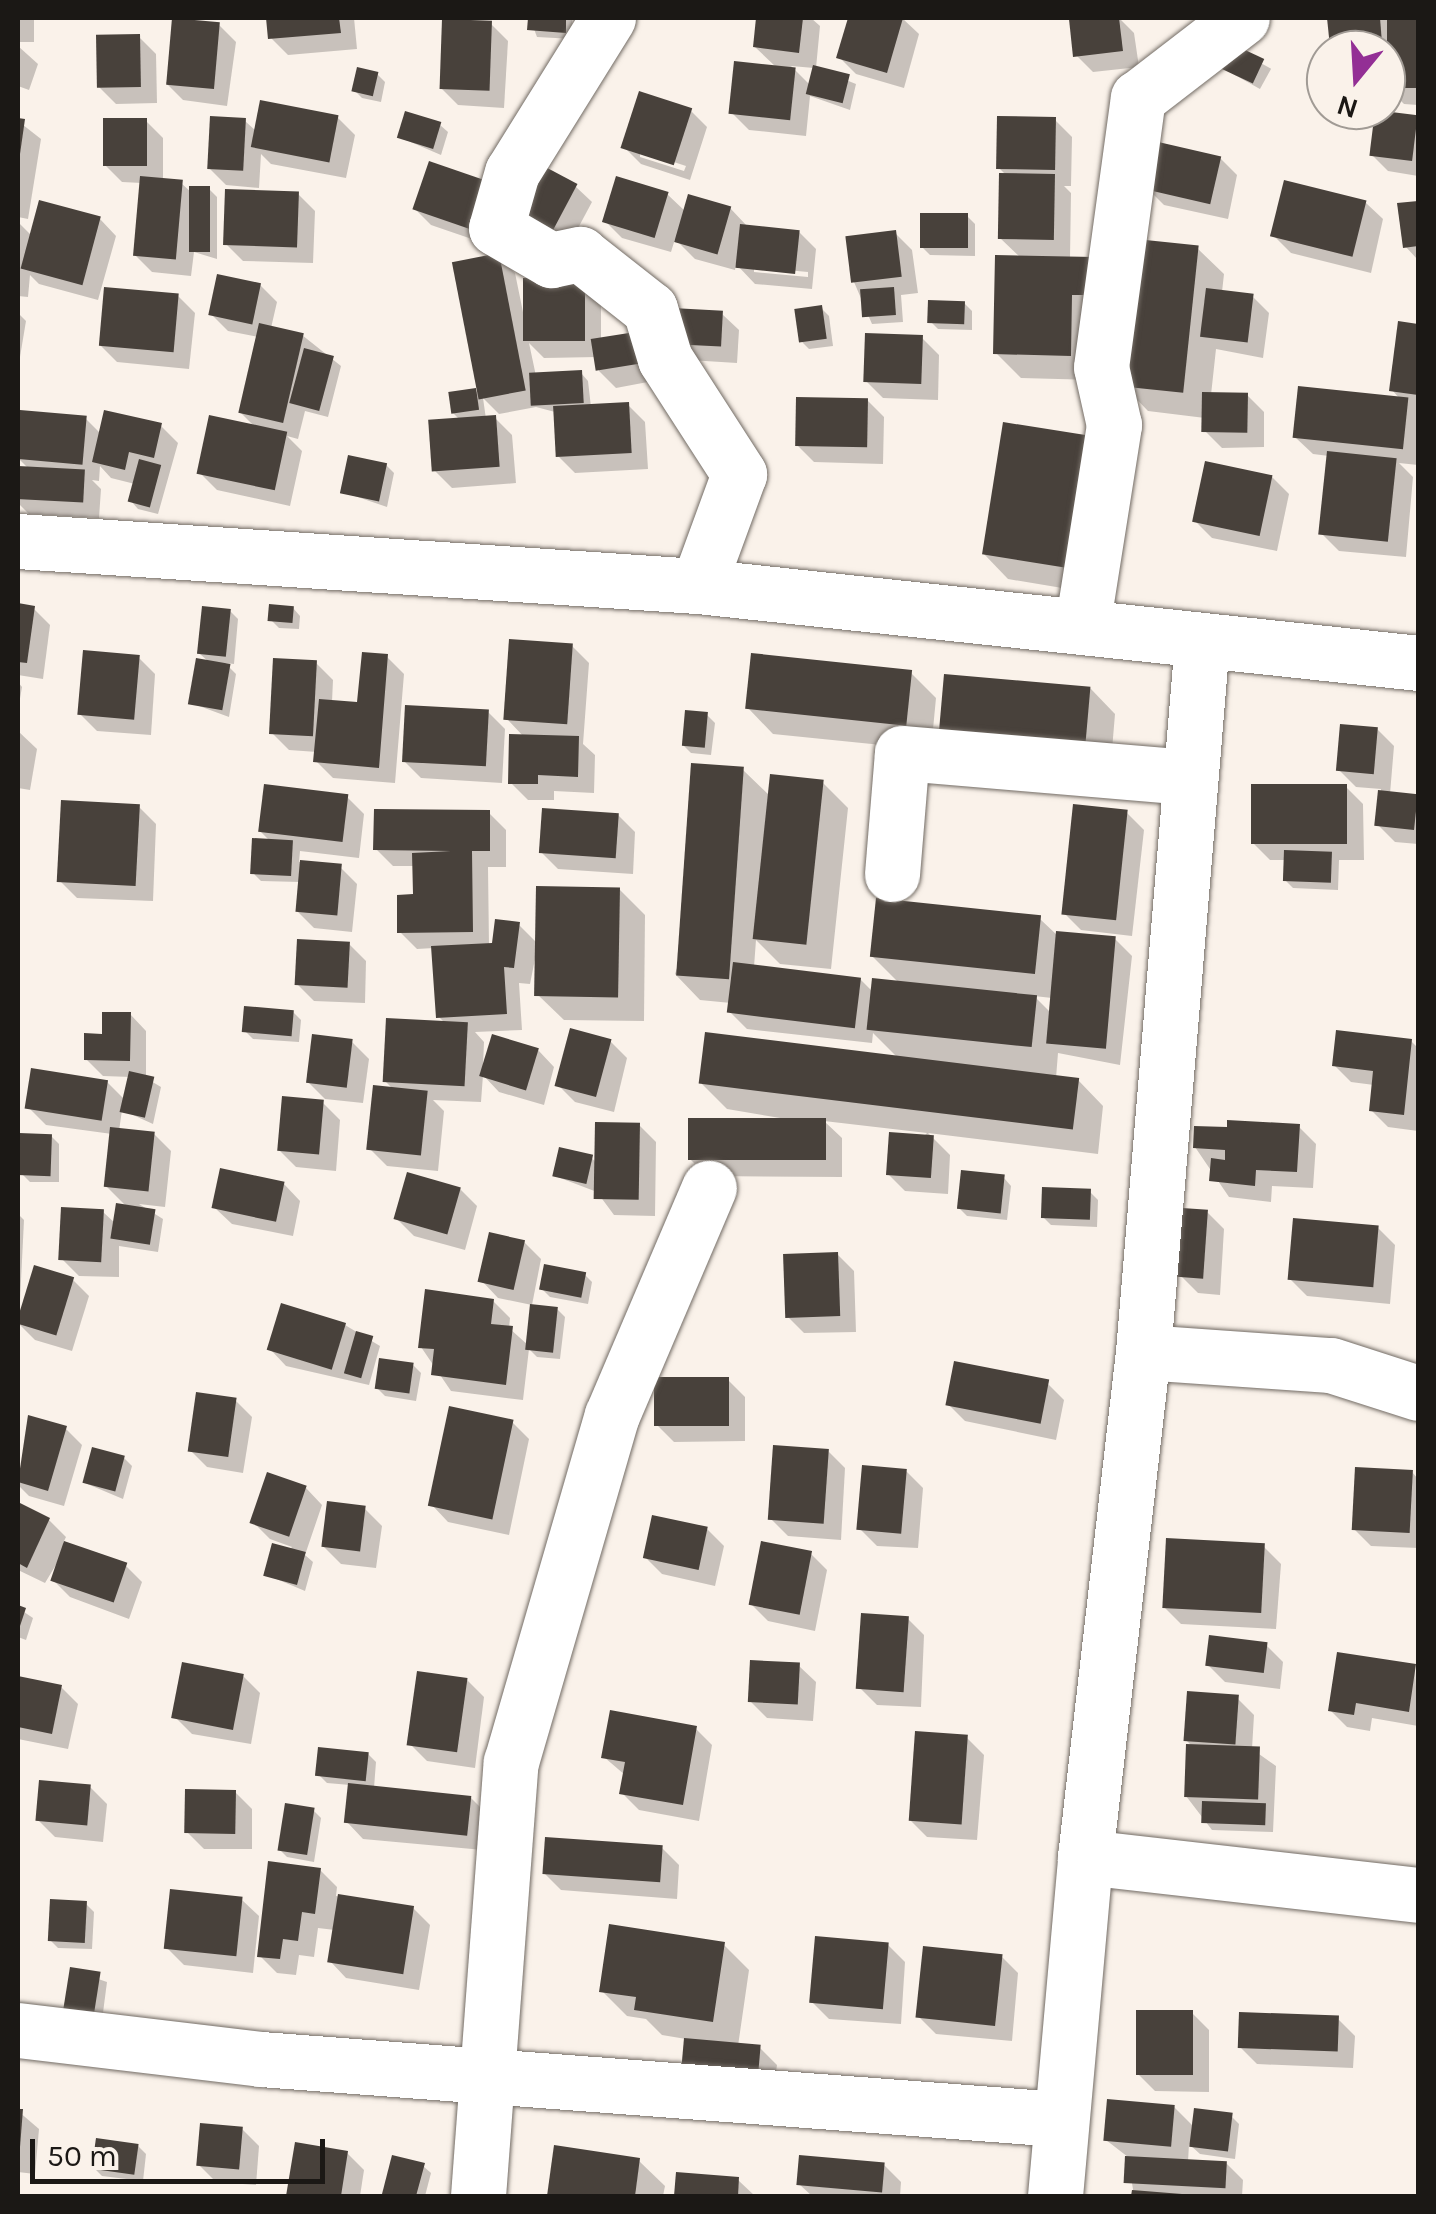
<!DOCTYPE html>
<html>
<head>
<meta charset="utf-8">
<style>
	body { margin:0 }
	#map { position:relative; width:1436px; height:2214px; overflow:hidden; background:#faf2ea; font-family:Karla,sans-serif }
	div>[style] { position:absolute }
	[style*='--x'] { left:calc(var(--x)*1px); top:calc(var(--y)*1px); width:calc(var(--w)*1px); rotate:calc(var(--a)*1deg) }
	.shadow>* { inset:0; background:#0003; transform-origin:0 0 }
	.building>* { inset:0; background:#48413b; transform-origin:0 0 }
	.roads { filter:drop-shadow(0 0 2px #726b64) drop-shadow(0 0 2px #726b64) }
	.minor>* { height:55px; margin:-27.5px; padding:0 27.5px; transform-origin:27.5px; border-radius:27.5px; background:#fff }
	span { translate:-50% -50%; white-space:nowrap; text-align:center; line-height:1.15; -webkit-text-stroke:10px #faf2ea; paint-order:stroke }
	.frame { position:absolute; inset:0; border:20px solid #1b1815; pointer-events:none }
	.north { position:absolute; left:1306px; top:30px; width:100px; height:100px; box-sizing:border-box; background:#faf2ea; border:2px solid #a19b95; border-radius:50%; rotate:198deg; font-size:28px; font-weight:700; line-height:40px; text-align:center; color:#1b1815 }
	.north::after { content:''; display:block; margin:auto; width:35px; height:45px; background:#932f95; clip-path:polygon(50% 0,100% 100%,50% 72%,0 100%) }
	.scale { position:absolute; left:30px; top:2139px; width:295px; height:45px; box-sizing:border-box; border:5px solid #1b1815; border-top:0; padding-left:12px; font-size:30px; line-height:35px; white-space:nowrap; color:#1b1815; -webkit-text-stroke:8px #faf2ea; paint-order:stroke }
</style>
</head>
<body>
<div id="map">
	<div class="shadow">
		<div style="left:18px;top:18px;width:16px;height:24px"></div>
		<div style="clip-path:polygon(269px 18px,354px 18px,357px 49px,288px 55px,271px 38px)"></div>
		<div style="clip-path:polygon(530px 18px,572px 18px,573px 39px,537px 37px)"></div>
		<div style="clip-path:polygon(evenodd,759px 18px,811px 18px,820px 26px,816px 68px,856px 84px,850px 110px,810px 96px,806px 136px,749px 130px,732px 113px,776px 67px,755px 47px,759px 18px,791px 66px,814px 68px,810px 85px,791px 66px)"></div>
		<div style="clip-path:polygon(851px 18px,902px 18px,919px 34px,904px 88px,856px 74px,839px 57px)"></div>
		<div style="clip-path:polygon(1119px 18px,1134px 33px,1139px 67px,1093px 72px,1076px 55px,1072px 22px)"></div>
		<div style="clip-path:polygon(1330px 18px,1418px 18px,1418px 105px,1404px 104px,1387px 87px,1386px 50px,1336px 50px)"></div>
		<div style="clip-path:polygon(491px 24px,508px 41px,504px 108px,458px 105px,441px 88px)"></div>
		<div style="clip-path:polygon(219px 25px,236px 42px,227px 106px,183px 100px,166px 83px)"></div>
		<div style="clip-path:polygon(139px 37px,156px 54px,157px 103px,116px 104px,99px 87px)"></div>
		<div style="clip-path:polygon(18px 46px,38px 64px,29px 90px,18px 86px)"></div>
		<div style="left:1230px;top:46px;width:47px;height:23px;rotate:29deg"></div>
		<div style="clip-path:polygon(377px 74px,385px 82px,381px 102px,362px 98px,354px 90px)"></div>
		<div style="clip-path:polygon(evenodd,690px 110px,707px 127px,690px 180px,641px 164px,624px 147px,690px 110px,640px 151px,686px 166px,684px 171px,640px 157px,640px 151px)"></div>
		<div style="clip-path:polygon(1378px 111px,1418px 118px,1418px 176px,1388px 171px,1371px 154px)"></div>
		<div style="clip-path:polygon(338px 118px,355px 135px,346px 178px,271px 164px,261px 154px,259px 188px,226px 185px,209px 168px,245px 121px,257px 132px)"></div>
		<div style="clip-path:polygon(1055px 120px,1072px 137px,1071px 186px,1064px 186px,1071px 193px,1070px 259px,1093px 260px,1095px 380px,1021px 378px,996px 353px,1021px 258px,1000px 238px,1007px 176px,999px 168px)"></div>
		<div style="clip-path:polygon(18px 121px,41px 139px,28px 219px,18px 217px)"></div>
		<div style="clip-path:polygon(146px 121px,163px 138px,163px 181px,181px 183px,192px 193px,209px 189px,217px 197px,217px 259px,194px 252px,191px 276px,152px 272px,135px 255px,142px 183px,122px 182px,105px 165px)"></div>
		<div style="clip-path:polygon(440px 125px,448px 132px,441px 155px,399px 137px)"></div>
		<div style="clip-path:polygon(1220px 158px,1237px 175px,1228px 219px,1164px 205px,1147px 188px)"></div>
		<div style="clip-path:polygon(575px 186px,592px 202px,562px 258px,501px 249px,431px 225px,414px 208px,500px 188px)"></div>
		<div style="clip-path:polygon(298px 194px,315px 211px,313px 263px,243px 261px,226px 244px)"></div>
		<div style="clip-path:polygon(evenodd,667px 194px,686px 212px,730px 208px,747px 226px,799px 232px,816px 249px,812px 289px,755px 284px,736px 264px,735px 270px,695px 259px,675px 239px,671px 252px,622px 238px,605px 221px,667px 194px,754px 267px,808px 272px,808px 277px,754px 272px,754px 267px)"></div>
		<div style="clip-path:polygon(1366px 203px,1383px 219px,1371px 273px,1291px 253px,1274px 236px)"></div>
		<div style="clip-path:polygon(1418px 203px,1418px 260px,1405px 246px,1400px 205px)"></div>
		<div style="clip-path:polygon(967px 216px,975px 224px,975px 256px,930px 255px,922px 247px)"></div>
		<div style="clip-path:polygon(100px 219px,116px 236px,98px 300px,39px 284px,30px 275px,28px 297px,18px 296px,18px 222px,31px 235px)"></div>
		<div style="clip-path:polygon(895px 233px,912px 250px,918px 293px,901px 295px,903px 322px,872px 324px,854px 282px)"></div>
		<div style="clip-path:polygon(1198px 249px,1224px 274px,1222px 292px,1253px 297px,1269px 313px,1263px 358px,1216px 349px,1211px 395px,1247px 395px,1264px 412px,1264px 447px,1222px 448px,1205px 431px,1205px 418px,1148px 411px,1123px 385px)"></div>
		<div style="clip-path:polygon(498px 256px,515px 273px,524px 317px,584px 280px,601px 297px,601px 340px,669px 378px,616px 388px,599px 371px,597px 357px,544px 358px,529px 343px,536px 376px,581px 373px,588px 381px,591px 407px,628px 405px,645px 422px,648px 469px,575px 473px,558px 456px,555px 412px,536px 407px,499px 414px,483px 398px,486px 419px,495px 418px,512px 435px,516px 483px,452px 488px,435px 471px,461px 421px,453px 413px,475px 390px,482px 398px)"></div>
		<div style="clip-path:polygon(260px 285px,277px 302px,271px 328px,302px 335px,341px 366px,328px 417px,305px 411px,298px 439px,287px 436px,302px 451px,290px 506px,217px 490px,200px 473px,256px 428px,240px 412px,258px 337px,228px 331px,211px 314px)"></div>
		<div style="clip-path:polygon(178px 296px,195px 313px,189px 369px,117px 362px,100px 345px)"></div>
		<div style="clip-path:polygon(964px 303px,972px 311px,972px 330px,938px 329px,931px 322px)"></div>
		<div style="clip-path:polygon(821px 308px,829px 316px,833px 346px,809px 349px,801px 341px)"></div>
		<div style="clip-path:polygon(674px 311px,722px 314px,739px 330px,737px 363px,689px 360px)"></div>
		<div style="clip-path:polygon(18px 313px,26px 321px,18px 369px)"></div>
		<div style="clip-path:polygon(1400px 324px,1418px 326px,1418px 465px,1399px 463px,1413px 477px,1406px 557px,1339px 551px,1322px 534px,1329px 456px,1313px 454px,1296px 438px,1401px 400px,1392px 390px)"></div>
		<div style="clip-path:polygon(922px 338px,939px 355px,938px 400px,883px 398px,866px 381px)"></div>
		<div style="clip-path:polygon(867px 400px,884px 417px,883px 464px,814px 462px,797px 445px)"></div>
		<div style="clip-path:polygon(22px 412px,85px 418px,101px 434px,161px 426px,178px 443px,158px 514px,138px 509px,131px 501px,135px 484px,111px 478px,100px 466px,99px 481px,92px 480px,101px 489px,99px 518px,29px 514px,18px 503px,18px 469px,29px 469px,18px 458px)"></div>
		<div style="clip-path:polygon(1005px 425px,1098px 594px,1008px 579px,983px 553px)"></div>
		<div style="clip-path:polygon(386px 465px,394px 473px,387px 507px,343px 492px)"></div>
		<div style="clip-path:polygon(1272px 477px,1289px 494px,1277px 551px,1212px 538px,1195px 521px)"></div>
		<div style="clip-path:polygon(18px 606px,33px 608px,50px 625px,43px 679px,18px 675px)"></div>
		<div style="clip-path:polygon(293px 608px,300px 616px,299px 629px,279px 628px,271px 620px)"></div>
		<div style="clip-path:polygon(230px 611px,238px 619px,234px 664px,225px 663px,236px 674px,229px 717px,191px 703px,210px 663px,200px 654px)"></div>
		<div style="clip-path:polygon(572px 646px,589px 663px,583px 744px,595px 755px,594px 793px,554px 791px,554px 800px,528px 800px,511px 783px,524px 737px,507px 719px)"></div>
		<div style="clip-path:polygon(138px 657px,155px 674px,151px 735px,97px 731px,80px 714px)"></div>
		<div style="clip-path:polygon(387px 657px,404px 674px,395px 783px,333px 778px,316px 761px,317px 752px,289px 750px,272px 733px,316px 663px,333px 680px,332px 702px,359px 704px)"></div>
		<div style="clip-path:polygon(911px 673px,936px 698px,931px 750px,773px 734px,748px 708px)"></div>
		<div style="clip-path:polygon(18px 682px,22px 687px,18px 710px)"></div>
		<div style="clip-path:polygon(1090px 688px,1115px 714px,1110px 774px,967px 762px)"></div>
		<div style="clip-path:polygon(488px 712px,505px 729px,502px 783px,421px 778px,404px 761px)"></div>
		<div style="clip-path:polygon(707px 715px,715px 723px,711px 755px,691px 753px,683px 745px)"></div>
		<div style="clip-path:polygon(1377px 729px,1394px 746px,1390px 794px,1418px 797px,1418px 844px,1395px 842px,1378px 825px,1381px 789px,1356px 787px,1339px 770px)"></div>
		<div style="clip-path:polygon(18px 731px,37px 749px,30px 790px,18px 788px)"></div>
		<div style="clip-path:polygon(evenodd,743px 770px,770px 796px,823px 783px,848px 808px,831px 969px,780px 964px,756px 940px,754px 967px,860px 979px,873px 992px,899px 983px,872px 956px,1040px 919px,1058px 936px,1115px 939px,1132px 956px,1120px 1065px,1058px 1053px,1056px 1078px,1078px 1080px,1103px 1106px,1098px 1154px,928px 1133px,950px 1155px,948px 1194px,905px 1191px,888px 1174px,927px 1133px,824px 1121px,842px 1138px,842px 1177px,707px 1176px,690px 1159px,798px 1121px,727px 1109px,702px 1084px,898px 1058px,873px 1033px,872px 1043px,747px 1029px,730px 1012px,731px 1003px,700px 1000px,675px 974px,743px 770px,1034px 996px,1052px 998px,1050px 1012px,1034px 996px)"></div>
		<div style="clip-path:polygon(1346px 787px,1363px 804px,1364px 860px,1339px 860px,1338px 890px,1293px 888px,1285px 880px,1286px 860px,1270px 860px,1253px 843px)"></div>
		<div style="clip-path:polygon(347px 797px,364px 814px,359px 858px,300px 851px,299px 862px,340px 867px,357px 884px,352px 932px,314px 928px,297px 911px,300px 882px,261px 881px,253px 873px,270px 841px,261px 832px)"></div>
		<div style="clip-path:polygon(139px 807px,156px 824px,153px 901px,77px 898px,60px 881px)"></div>
		<div style="clip-path:polygon(489px 813px,506px 830px,506px 867px,488px 867px,489px 946px,519px 925px,538px 944px,530px 984px,519px 983px,522px 1030px,475px 1032px,484px 1042px,483px 1066px,538px 1050px,554px 1067px,544px 1105px,499px 1092px,483px 1075px,481px 1102px,433px 1100px,444px 1111px,438px 1171px,387px 1166px,370px 1149px,394px 1090px,385px 1081px,446px 1024px,439px 1017px,434px 948px,417px 949px,400px 932px,415px 897px,415px 866px,393px 866px,376px 849px)"></div>
		<div style="clip-path:polygon(1127px 813px,1144px 830px,1132px 936px,1081px 930px,1064px 913px)"></div>
		<div style="clip-path:polygon(618px 815px,635px 832px,633px 874px,558px 869px,541px 852px)"></div>
		<div style="clip-path:polygon(619px 889px,645px 915px,644px 1021px,564px 1020px,538px 995px)"></div>
		<div style="clip-path:polygon(349px 944px,366px 961px,365px 1003px,314px 1001px,297px 984px)"></div>
		<div style="clip-path:polygon(293px 1012px,301px 1020px,299px 1042px,253px 1039px,245px 1031px)"></div>
		<div style="clip-path:polygon(130px 1014px,146px 1031px,146px 1078px,161px 1087px,153px 1124px,122px 1110px,119px 1131px,154px 1134px,171px 1151px,165px 1207px,139px 1204px,163px 1219px,158px 1252px,119px 1246px,119px 1277px,79px 1276px,62px 1259px,103px 1212px,116px 1224px,128px 1208px,106px 1186px,112px 1134px,46px 1125px,29px 1108px,107px 1082px,126px 1101px,131px 1077px,103px 1076px,86px 1059px)"></div>
		<div style="clip-path:polygon(610px 1041px,627px 1058px,614px 1112px,575px 1102px,558px 1085px)"></div>
		<div style="clip-path:polygon(1411px 1041px,1418px 1048px,1418px 1131px,1388px 1127px,1371px 1110px,1374px 1085px,1351px 1082px,1334px 1065px)"></div>
		<div style="clip-path:polygon(352px 1042px,369px 1059px,363px 1103px,325px 1099px,308px 1082px)"></div>
		<div style="clip-path:polygon(323px 1103px,340px 1120px,336px 1171px,296px 1167px,279px 1150px)"></div>
		<div style="clip-path:polygon(639px 1125px,656px 1142px,655px 1216px,614px 1215px,597px 1192px,555px 1176px,591px 1157px,597px 1164px)"></div>
		<div style="clip-path:polygon(1299px 1127px,1316px 1144px,1313px 1188px,1272px 1186px,1271px 1202px,1229px 1197px,1195px 1147px,1229px 1130px)"></div>
		<div style="clip-path:polygon(51px 1136px,59px 1144px,59px 1182px,30px 1182px,22px 1174px)"></div>
		<div style="clip-path:polygon(1004px 1178px,1011px 1186px,1007px 1220px,967px 1216px,959px 1208px)"></div>
		<div style="clip-path:polygon(284px 1184px,300px 1201px,293px 1236px,232px 1224px,215px 1208px)"></div>
		<div style="clip-path:polygon(460px 1189px,477px 1206px,465px 1250px,414px 1236px,397px 1219px)"></div>
		<div style="clip-path:polygon(1090px 1192px,1098px 1200px,1097px 1227px,1051px 1225px,1043px 1217px)"></div>
		<div style="clip-path:polygon(1207px 1212px,1224px 1229px,1220px 1295px,1198px 1293px,1181px 1276px)"></div>
		<div style="clip-path:polygon(18px 1214px,24px 1220px,20px 1301px,18px 1301px)"></div>
		<div style="clip-path:polygon(1378px 1228px,1395px 1245px,1390px 1304px,1307px 1296px,1290px 1279px)"></div>
		<div style="clip-path:polygon(524px 1242px,541px 1259px,532px 1305px,498px 1298px,482px 1281px)"></div>
		<div style="clip-path:polygon(837px 1254px,854px 1271px,856px 1332px,804px 1333px,787px 1316px)"></div>
		<div style="clip-path:polygon(584px 1274px,592px 1282px,588px 1304px,550px 1297px,542px 1289px)"></div>
		<div style="clip-path:polygon(72px 1279px,89px 1296px,72px 1351px,35px 1340px,18px 1323px)"></div>
		<div style="clip-path:polygon(493px 1301px,510px 1318px,509px 1328px,529px 1346px,557px 1309px,565px 1317px,560px 1359px,537px 1357px,529px 1349px,523px 1400px,451px 1391px,421px 1347px)"></div>
		<div style="clip-path:polygon(345px 1325px,380px 1346px,369px 1385px,286px 1366px,270px 1349px)"></div>
		<div style="clip-path:polygon(413px 1365px,421px 1373px,416px 1401px,385px 1396px,377px 1388px)"></div>
		<div style="clip-path:polygon(728px 1380px,745px 1397px,745px 1441px,674px 1442px,657px 1425px)"></div>
		<div style="clip-path:polygon(1047px 1383px,1064px 1400px,1056px 1440px,965px 1421px,948px 1404px)"></div>
		<div style="clip-path:polygon(235px 1400px,252px 1417px,243px 1473px,207px 1467px,190px 1450px)"></div>
		<div style="clip-path:polygon(30px 1418px,65px 1428px,82px 1445px,64px 1506px,29px 1496px,18px 1485px)"></div>
		<div style="clip-path:polygon(512px 1422px,529px 1439px,509px 1535px,448px 1522px,432px 1505px)"></div>
		<div style="clip-path:polygon(828px 1451px,845px 1468px,841px 1540px,788px 1536px,771px 1519px)"></div>
		<div style="clip-path:polygon(124px 1458px,132px 1466px,123px 1499px,85px 1483px)"></div>
		<div style="clip-path:polygon(906px 1471px,923px 1488px,918px 1548px,877px 1546px,860px 1529px)"></div>
		<div style="clip-path:polygon(1412px 1472px,1418px 1479px,1418px 1548px,1371px 1546px,1354px 1529px)"></div>
		<div style="clip-path:polygon(306px 1488px,322px 1505px,305px 1555px,313px 1562px,305px 1591px,267px 1575px,292px 1547px,270px 1539px,253px 1522px)"></div>
		<div style="clip-path:polygon(18px 1505px,49px 1520px,66px 1537px,63px 1543px,126px 1566px,142px 1582px,129px 1619px,70px 1597px,53px 1580px,63px 1553px,45px 1583px,18px 1570px)"></div>
		<div style="clip-path:polygon(365px 1509px,382px 1526px,376px 1568px,341px 1564px,324px 1547px)"></div>
		<div style="clip-path:polygon(707px 1529px,724px 1546px,715px 1586px,662px 1574px,645px 1557px)"></div>
		<div style="clip-path:polygon(1264px 1547px,1281px 1564px,1276px 1629px,1181px 1624px,1164px 1607px)"></div>
		<div style="clip-path:polygon(810px 1553px,827px 1570px,815px 1631px,768px 1621px,751px 1604px)"></div>
		<div style="clip-path:polygon(18px 1608px,33px 1618px,26px 1640px,18px 1637px)"></div>
		<div style="clip-path:polygon(907px 1618px,924px 1635px,921px 1707px,877px 1705px,860px 1688px)"></div>
		<div style="clip-path:polygon(1266px 1645px,1283px 1662px,1280px 1689px,1225px 1682px,1208px 1665px)"></div>
		<div style="clip-path:polygon(799px 1666px,816px 1682px,813px 1721px,767px 1718px,750px 1701px)"></div>
		<div style="clip-path:polygon(1415px 1667px,1418px 1726px,1372px 1718px,1370px 1731px,1347px 1727px,1330px 1710px)"></div>
		<div style="clip-path:polygon(243px 1676px,260px 1693px,251px 1744px,192px 1734px,175px 1717px)"></div>
		<div style="clip-path:polygon(18px 1678px,61px 1687px,78px 1704px,68px 1749px,18px 1739px)"></div>
		<div style="clip-path:polygon(467px 1680px,484px 1697px,475px 1768px,427px 1761px,410px 1744px)"></div>
		<div style="clip-path:polygon(1237px 1698px,1254px 1715px,1252px 1749px,1276px 1766px,1273px 1832px,1212px 1830px,1186px 1796px,1192px 1746px,1186px 1740px)"></div>
		<div style="clip-path:polygon(695px 1728px,712px 1745px,699px 1821px,639px 1810px,622px 1793px,625px 1775px,604px 1757px)"></div>
		<div style="clip-path:polygon(967px 1738px,984px 1755px,977px 1840px,927px 1837px,910px 1820px)"></div>
		<div style="clip-path:polygon(368px 1754px,376px 1762px,374px 1788px,470px 1797px,487px 1814px,483px 1850px,363px 1839px,347px 1822px,350px 1785px,327px 1783px,319px 1775px)"></div>
		<div style="clip-path:polygon(90px 1787px,107px 1804px,103px 1842px,55px 1837px,38px 1820px)"></div>
		<div style="clip-path:polygon(235px 1792px,252px 1809px,252px 1849px,204px 1849px,187px 1832px)"></div>
		<div style="clip-path:polygon(314px 1811px,321px 1818px,314px 1862px,287px 1857px,279px 1849px)"></div>
		<div style="clip-path:polygon(662px 1848px,679px 1865px,677px 1899px,561px 1890px,544px 1873px)"></div>
		<div style="clip-path:polygon(320px 1870px,337px 1887px,336px 1896px,413px 1908px,430px 1925px,419px 1990px,346px 1978px,330px 1961px,335px 1930px,318px 1928px,314px 1957px,299px 1955px,296px 1975px,277px 1973px,260px 1956px)"></div>
		<div style="clip-path:polygon(242px 1900px,259px 1916px,253px 1973px,184px 1965px,167px 1948px)"></div>
		<div style="clip-path:polygon(86px 1904px,94px 1912px,92px 1949px,58px 1948px,50px 1940px)"></div>
		<div style="clip-path:polygon(724px 1945px,749px 1970px,738px 2046px,760px 2048px,777px 2065px,774px 2086px,686px 2039px,662px 2035px,646px 2019px,627px 2016px,602px 1991px)"></div>
		<div style="clip-path:polygon(888px 1945px,905px 1962px,901px 2024px,829px 2019px,812px 2002px)"></div>
		<div style="clip-path:polygon(1001px 1956px,1018px 1973px,1012px 2041px,936px 2034px,919px 2017px)"></div>
		<div style="clip-path:polygon(72px 1970px,107px 1982px,101px 2028px)"></div>
		<div style="clip-path:polygon(1192px 2013px,1209px 2030px,1209px 2092px,1155px 2091px,1138px 2074px)"></div>
		<div style="clip-path:polygon(1338px 2019px,1355px 2036px,1353px 2068px,1257px 2064px,1240px 2047px)"></div>
		<div style="clip-path:polygon(1174px 2107px,1194px 2127px,1231px 2116px,1239px 2124px,1235px 2159px,1200px 2154px,1189px 2144px,1188px 2162px,1226px 2163px,1243px 2180px,1242px 2196px,1134px 2196px,1128px 2157px,1106px 2140px)"></div>
		<div style="clip-path:polygon(18px 2111px,39px 2129px,35px 2174px,18px 2172px)"></div>
		<div style="clip-path:polygon(242px 2129px,259px 2146px,256px 2185px,216px 2182px,199px 2165px)"></div>
		<div style="clip-path:polygon(297px 2145px,347px 2153px,364px 2170px,360px 2196px,288px 2196px)"></div>
		<div style="clip-path:polygon(138px 2146px,146px 2154px,143px 2181px,102px 2176px,94px 2168px)"></div>
		<div style="clip-path:polygon(556px 2148px,639px 2161px,665px 2186px,663px 2196px,549px 2196px)"></div>
		<div style="clip-path:polygon(884px 2165px,901px 2182px,900px 2196px,812px 2196px,799px 2184px)"></div>
		<div style="clip-path:polygon(423px 2166px,431px 2173px,425px 2196px,385px 2193px)"></div>
		<div style="clip-path:polygon(678px 2175px,738px 2180px,755px 2196px,677px 2196px)"></div>
	</div>
	<div class="building">
		<div style="left:172px;top:18px;width:48px;height:67px;rotate:5deg"></div>
		<div style="clip-path:polygon(266px 18px,339px 18px,341px 33px,268px 39px)"></div>
		<div style="clip-path:polygon(528px 18px,566px 18px,566px 33px,527px 30px)"></div>
		<div style="clip-path:polygon(756px 18px,803px 18px,799px 53px,753px 47px)"></div>
		<div style="clip-path:polygon(848px 18px,903px 18px,887px 73px,836px 58px)"></div>
		<div style="clip-path:polygon(1119px 18px,1123px 51px,1073px 57px,1069px 19px)"></div>
		<div style="clip-path:polygon(1327px 18px,1380px 18px,1382px 43px,1330px 47px)"></div>
		<div style="left:1387px;top:18px;width:31px;height:70px"></div>
		<div style="left:442px;top:19px;width:50px;height:70px;rotate:2deg"></div>
		<div style="left:140px;top:34px;width:53px;height:44px;rotate:89deg"></div>
		<div style="left:1228px;top:42px;width:40px;height:27px;rotate:25deg"></div>
		<div style="left:734px;top:61px;width:62px;height:53px;rotate:6deg"></div>
		<div style="left:813px;top:65px;width:38px;height:30px;rotate:14deg"></div>
		<div style="left:357px;top:67px;width:22px;height:25px;rotate:13deg"></div>
		<div style="left:639px;top:91px;width:56px;height:60px;rotate:18deg"></div>
		<div style="left:260px;top:100px;width:80px;height:48px;rotate:11deg"></div>
		<div style="left:1375px;top:110px;width:43px;height:46px;rotate:7deg"></div>
		<div style="left:405px;top:111px;width:38px;height:28px;rotate:17deg"></div>
		<div style="left:210px;top:116px;width:36px;height:53px;rotate:3deg"></div>
		<div style="left:997px;top:116px;width:59px;height:53px;rotate:1deg"></div>
		<div style="clip-path:polygon(18px 118px,25px 119px,20px 154px,18px 154px)"></div>
		<div style="left:103px;top:118px;width:44px;height:48px"></div>
		<div style="left:1154px;top:141px;width:69px;height:49px;rotate:13deg"></div>
		<div style="left:429px;top:161px;width:76px;height:51px;rotate:19deg"></div>
		<div style="left:536px;top:162px;width:47px;height:67px;rotate:28deg"></div>
		<div style="left:999px;top:173px;width:56px;height:66px;rotate:1deg"></div>
		<div style="left:140px;top:176px;width:43px;height:80px;rotate:5deg"></div>
		<div style="left:616px;top:176px;width:55px;height:48px;rotate:17deg"></div>
		<div style="left:1284px;top:180px;width:85px;height:58px;rotate:14deg"></div>
		<div style="left:210px;top:186px;width:66px;height:21px;rotate:90deg"></div>
		<div style="left:225px;top:189px;width:74px;height:56px;rotate:2deg"></div>
		<div style="left:688px;top:194px;width:45px;height:50px;rotate:16deg"></div>
		<div style="left:39px;top:200px;width:64px;height:71px;rotate:15deg"></div>
		<div style="clip-path:polygon(1418px 201px,1418px 246px,1403px 248px,1397px 203px)"></div>
		<div style="left:920px;top:213px;width:48px;height:35px"></div>
		<div style="left:740px;top:224px;width:60px;height:44px;rotate:6deg"></div>
		<div style="left:896px;top:230px;width:47px;height:51px;rotate:83deg"></div>
		<div style="left:1136px;top:239px;width:63px;height:148px;rotate:6deg"></div>
		<div style="left:499px;top:253px;width:140px;height:48px;rotate:79deg"></div>
		<div style="clip-path:polygon(995px 255px,1094px 257px,1092px 295px,1072px 295px,1071px 356px,993px 354px)"></div>
		<div style="left:217px;top:274px;width:45px;height:42px;rotate:12deg"></div>
		<div style="left:585px;top:278px;width:63px;height:62px;rotate:90deg"></div>
		<div style="left:104px;top:287px;width:75px;height:59px;rotate:5deg"></div>
		<div style="left:894px;top:287px;width:28px;height:34px;rotate:86deg"></div>
		<div style="left:1206px;top:288px;width:48px;height:49px;rotate:7deg"></div>
		<div style="left:928px;top:300px;width:37px;height:23px;rotate:2deg"></div>
		<div style="left:822px;top:305px;width:34px;height:28px;rotate:82deg"></div>
		<div style="left:672px;top:308px;width:51px;height:36px;rotate:3deg"></div>
		<div style="clip-path:polygon(1398px 321px,1418px 324px,1418px 395px,1389px 391px)"></div>
		<div style="left:259px;top:323px;width:46px;height:92px;rotate:13deg"></div>
		<div style="left:648px;top:330px;width:32px;height:58px;rotate:81deg"></div>
		<div style="left:865px;top:333px;width:58px;height:49px;rotate:2deg"></div>
		<div style="left:304px;top:348px;width:31px;height:57px;rotate:15deg"></div>
		<div style="left:582px;top:370px;width:33px;height:53px;rotate:87deg"></div>
		<div style="left:1298px;top:386px;width:111px;height:52px;rotate:6deg"></div>
		<div style="left:476px;top:388px;width:22px;height:28px;rotate:82deg"></div>
		<div style="left:1202px;top:392px;width:46px;height:40px;rotate:1deg"></div>
		<div style="left:796px;top:397px;width:72px;height:49px;rotate:1deg"></div>
		<div style="left:629px;top:402px;width:51px;height:76px;rotate:87deg"></div>
		<div style="left:20px;top:410px;width:67px;height:49px;rotate:5deg"></div>
		<div style="clip-path:polygon(104px 410px,162px 423px,154px 458px,129px 452px,125px 470px,92px 462px)"></div>
		<div style="left:209px;top:415px;width:80px;height:60px;rotate:12deg"></div>
		<div style="left:496px;top:415px;width:52px;height:68px;rotate:86deg"></div>
		<div style="left:1003px;top:422px;width:93px;height:134px;rotate:9deg"></div>
		<div style="left:1327px;top:451px;width:70px;height:84px;rotate:6deg"></div>
		<div style="left:348px;top:455px;width:40px;height:39px;rotate:12deg"></div>
		<div style="left:139px;top:459px;width:23px;height:44px;rotate:15deg"></div>
		<div style="left:1205px;top:461px;width:69px;height:62px;rotate:12deg"></div>
		<div style="left:18px;top:466px;width:67px;height:33px;rotate:3deg"></div>
		<div style="clip-path:polygon(18px 603px,35px 606px,27px 663px,18px 662px)"></div>
		<div style="left:269px;top:604px;width:25px;height:17px;rotate:5deg"></div>
		<div style="left:202px;top:606px;width:29px;height:48px;rotate:6deg"></div>
		<div style="left:509px;top:639px;width:64px;height:81px;rotate:4deg"></div>
		<div style="left:83px;top:650px;width:57px;height:65px;rotate:5deg"></div>
		<div style="clip-path:polygon(362px 652px,388px 654px,379px 768px,313px 762px,319px 699px,357px 702px)"></div>
		<div style="left:751px;top:653px;width:162px;height:56px;rotate:6deg"></div>
		<div style="left:196px;top:658px;width:35px;height:47px;rotate:10deg"></div>
		<div style="left:273px;top:658px;width:44px;height:76px;rotate:3deg"></div>
		<div style="left:944px;top:674px;width:147px;height:63px;rotate:5deg"></div>
		<div style="left:405px;top:705px;width:84px;height:57px;rotate:3deg"></div>
		<div style="left:685px;top:710px;width:23px;height:36px;rotate:5deg"></div>
		<div style="left:1340px;top:724px;width:38px;height:47px;rotate:5deg"></div>
		<div style="clip-path:polygon(509px 734px,579px 736px,578px 777px,538px 775px,538px 784px,508px 784px)"></div>
		<div style="left:691px;top:763px;width:53px;height:213px;rotate:4deg"></div>
		<div style="left:770px;top:774px;width:54px;height:166px;rotate:6deg"></div>
		<div style="left:264px;top:784px;width:85px;height:48px;rotate:7deg"></div>
		<div style="left:1251px;top:784px;width:96px;height:60px"></div>
		<div style="left:1378px;top:790px;width:40px;height:36px;rotate:6deg"></div>
		<div style="left:61px;top:800px;width:79px;height:82px;rotate:3deg"></div>
		<div style="left:1073px;top:804px;width:55px;height:111px;rotate:6deg"></div>
		<div style="left:542px;top:808px;width:77px;height:45px;rotate:4deg"></div>
		<div style="clip-path:polygon(374px 809px,490px 810px,490px 851px,472px 851px,473px 932px,397px 933px,397px 895px,413px 894px,412px 853px,451px 851px,373px 850px)"></div>
		<div style="left:252px;top:838px;width:41px;height:36px;rotate:3deg"></div>
		<div style="left:1284px;top:850px;width:48px;height:31px;rotate:2deg"></div>
		<div style="left:300px;top:860px;width:42px;height:52px;rotate:5deg"></div>
		<div style="left:536px;top:886px;width:84px;height:110px;rotate:1deg"></div>
		<div style="left:876px;top:898px;width:166px;height:59px;rotate:6deg"></div>
		<div style="clip-path:polygon(495px 919px,520px 922px,514px 968px,504px 967px,507px 1014px,436px 1018px,431px 946px,492px 943px)"></div>
		<div style="left:1056px;top:931px;width:60px;height:113px;rotate:5deg"></div>
		<div style="left:297px;top:939px;width:53px;height:46px;rotate:3deg"></div>
		<div style="left:733px;top:962px;width:129px;height:51px;rotate:7deg"></div>
		<div style="left:872px;top:978px;width:166px;height:52px;rotate:6deg"></div>
		<div style="left:244px;top:1006px;width:50px;height:26px;rotate:5deg"></div>
		<div style="clip-path:polygon(102px 1012px,131px 1012px,130px 1061px,84px 1060px,84px 1033px,102px 1034px)"></div>
		<div style="left:386px;top:1018px;width:82px;height:64px;rotate:3deg"></div>
		<div style="left:570px;top:1028px;width:43px;height:60px;rotate:15deg"></div>
		<div style="clip-path:polygon(1336px 1030px,1412px 1039px,1404px 1115px,1369px 1111px,1373px 1071px,1332px 1066px)"></div>
		<div style="left:705px;top:1032px;width:377px;height:52px;rotate:7deg"></div>
		<div style="left:312px;top:1034px;width:41px;height:49px;rotate:7deg"></div>
		<div style="left:492px;top:1034px;width:49px;height:44px;rotate:17deg"></div>
		<div style="left:31px;top:1068px;width:78px;height:41px;rotate:9deg"></div>
		<div style="left:129px;top:1071px;width:26px;height:42px;rotate:13deg"></div>
		<div style="left:373px;top:1085px;width:55px;height:65px;rotate:6deg"></div>
		<div style="left:282px;top:1096px;width:42px;height:55px;rotate:5deg"></div>
		<div style="left:688px;top:1118px;width:138px;height:42px"></div>
		<div style="clip-path:polygon(1227px 1120px,1300px 1124px,1297px 1172px,1256px 1170px,1255px 1186px,1209px 1181px,1211px 1158px,1225px 1160px,1225px 1150px,1193px 1148px,1194px 1126px,1227px 1127px)"></div>
		<div style="left:595px;top:1122px;width:45px;height:77px;rotate:1deg"></div>
		<div style="left:110px;top:1127px;width:45px;height:60px;rotate:6deg"></div>
		<div style="left:889px;top:1132px;width:45px;height:43px;rotate:4deg"></div>
		<div style="left:19px;top:1133px;width:33px;height:42px;rotate:2deg"></div>
		<div style="left:559px;top:1147px;width:35px;height:30px;rotate:13deg"></div>
		<div style="left:220px;top:1168px;width:66px;height:41px;rotate:12deg"></div>
		<div style="left:961px;top:1170px;width:44px;height:39px;rotate:6deg"></div>
		<div style="left:407px;top:1172px;width:56px;height:49px;rotate:16deg"></div>
		<div style="left:1042px;top:1187px;width:49px;height:31px;rotate:2deg"></div>
		<div style="left:116px;top:1203px;width:40px;height:36px;rotate:9deg"></div>
		<div style="left:61px;top:1207px;width:43px;height:53px;rotate:3deg"></div>
		<div style="left:1182px;top:1208px;width:26px;height:69px;rotate:4deg"></div>
		<div style="left:1293px;top:1218px;width:86px;height:62px;rotate:5deg"></div>
		<div style="left:489px;top:1232px;width:37px;height:51px;rotate:13deg"></div>
		<div style="left:838px;top:1252px;width:64px;height:55px;rotate:88deg"></div>
		<div style="left:544px;top:1264px;width:43px;height:26px;rotate:11deg"></div>
		<div style="left:34px;top:1265px;width:42px;height:61px;rotate:17deg"></div>
		<div style="clip-path:polygon(425px 1289px,494px 1299px,491px 1324px,513px 1326px,506px 1385px,431px 1375px,434px 1349px,418px 1348px)"></div>
		<div style="left:281px;top:1303px;width:68px;height:49px;rotate:17deg"></div>
		<div style="left:530px;top:1304px;width:28px;height:46px;rotate:6deg"></div>
		<div style="left:356px;top:1331px;width:18px;height:44px;rotate:16deg"></div>
		<div style="left:379px;top:1358px;width:35px;height:31px;rotate:8deg"></div>
		<div style="left:954px;top:1361px;width:97px;height:45px;rotate:11deg"></div>
		<div style="left:654px;top:1377px;width:75px;height:49px"></div>
		<div style="left:196px;top:1392px;width:41px;height:60px;rotate:8deg"></div>
		<div style="left:449px;top:1406px;width:66px;height:102px;rotate:12deg"></div>
		<div style="clip-path:polygon(28px 1415px,67px 1426px,48px 1491px,18px 1482px)"></div>
		<div style="left:773px;top:1445px;width:56px;height:75px;rotate:4deg"></div>
		<div style="left:92px;top:1447px;width:34px;height:37px;rotate:15deg"></div>
		<div style="left:862px;top:1465px;width:45px;height:65px;rotate:5deg"></div>
		<div style="left:1355px;top:1467px;width:58px;height:63px;rotate:3deg"></div>
		<div style="left:267px;top:1472px;width:42px;height:54px;rotate:19deg"></div>
		<div style="left:327px;top:1501px;width:39px;height:46px;rotate:7deg"></div>
		<div style="clip-path:polygon(18px 1502px,50px 1518px,27px 1568px,18px 1563px)"></div>
		<div style="left:652px;top:1515px;width:57px;height:44px;rotate:12deg"></div>
		<div style="left:1166px;top:1538px;width:99px;height:70px;rotate:3deg"></div>
		<div style="left:64px;top:1541px;width:67px;height:42px;rotate:19deg"></div>
		<div style="left:761px;top:1541px;width:52px;height:65px;rotate:11deg"></div>
		<div style="left:272px;top:1543px;width:35px;height:34px;rotate:15deg"></div>
		<div style="clip-path:polygon(18px 1605px,26px 1608px,18px 1632px)"></div>
		<div style="left:861px;top:1613px;width:48px;height:76px;rotate:4deg"></div>
		<div style="left:1209px;top:1635px;width:59px;height:31px;rotate:7deg"></div>
		<div style="clip-path:polygon(1337px 1652px,1416px 1664px,1409px 1712px,1356px 1703px,1354px 1715px,1328px 1711px)"></div>
		<div style="left:750px;top:1660px;width:50px;height:42px;rotate:3deg"></div>
		<div style="left:182px;top:1662px;width:63px;height:57px;rotate:11deg"></div>
		<div style="left:417px;top:1671px;width:51px;height:75px;rotate:8deg"></div>
		<div style="clip-path:polygon(18px 1676px,62px 1685px,52px 1734px,18px 1727px)"></div>
		<div style="left:1187px;top:1691px;width:52px;height:50px;rotate:4deg"></div>
		<div style="clip-path:polygon(610px 1710px,697px 1726px,683px 1805px,619px 1794px,625px 1762px,601px 1758px)"></div>
		<div style="left:915px;top:1731px;width:53px;height:90px;rotate:4deg"></div>
		<div style="left:1186px;top:1744px;width:74px;height:53px;rotate:2deg"></div>
		<div style="left:318px;top:1747px;width:51px;height:29px;rotate:6deg"></div>
		<div style="left:39px;top:1780px;width:52px;height:41px;rotate:5deg"></div>
		<div style="left:348px;top:1783px;width:124px;height:40px;rotate:6deg"></div>
		<div style="left:185px;top:1789px;width:51px;height:44px;rotate:1deg"></div>
		<div style="left:1202px;top:1801px;width:64px;height:22px;rotate:2deg"></div>
		<div style="left:285px;top:1803px;width:30px;height:48px;rotate:9deg"></div>
		<div style="left:545px;top:1837px;width:118px;height:37px;rotate:4deg"></div>
		<div style="clip-path:polygon(268px 1861px,321px 1868px,315px 1914px,302px 1912px,298px 1941px,283px 1939px,280px 1959px,257px 1957px)"></div>
		<div style="left:170px;top:1889px;width:73px;height:60px;rotate:6deg"></div>
		<div style="left:338px;top:1894px;width:77px;height:69px;rotate:9deg"></div>
		<div style="left:50px;top:1899px;width:37px;height:42px;rotate:3deg"></div>
		<div style="clip-path:polygon(609px 1924px,725px 1942px,713px 2022px,634px 2010px,636px 1997px,599px 1992px)"></div>
		<div style="left:815px;top:1936px;width:74px;height:67px;rotate:5deg"></div>
		<div style="left:923px;top:1946px;width:80px;height:72px;rotate:6deg"></div>
		<div style="left:70px;top:1967px;width:31px;height:51px;rotate:9deg"></div>
		<div style="left:1136px;top:2010px;width:57px;height:65px"></div>
		<div style="left:1239px;top:2012px;width:100px;height:36px;rotate:2deg"></div>
		<div style="left:684px;top:2038px;width:77px;height:26px;rotate:5deg"></div>
		<div style="left:1107px;top:2099px;width:68px;height:42px;rotate:5deg"></div>
		<div style="left:1194px;top:2108px;width:39px;height:39px;rotate:7deg"></div>
		<div style="clip-path:polygon(18px 2109px,23px 2109px,20px 2147px,18px 2147px)"></div>
		<div style="left:200px;top:2123px;width:43px;height:43px;rotate:5deg"></div>
		<div style="left:96px;top:2138px;width:43px;height:31px;rotate:8deg"></div>
		<div style="clip-path:polygon(295px 2142px,348px 2151px,341px 2196px,286px 2196px)"></div>
		<div style="clip-path:polygon(554px 2145px,640px 2158px,635px 2196px,547px 2196px)"></div>
		<div style="clip-path:polygon(392px 2155px,425px 2163px,416px 2196px,382px 2194px)"></div>
		<div style="left:799px;top:2155px;width:86px;height:30px;rotate:5deg"></div>
		<div style="left:1125px;top:2156px;width:102px;height:27px;rotate:3deg"></div>
		<div style="clip-path:polygon(676px 2172px,739px 2177px,738px 2196px,674px 2196px)"></div>
		<div style="clip-path:polygon(1132px 2190px,1182px 2194px,1182px 2196px,1131px 2196px)"></div>
	</div>
	<div class="roads">
		<div class="minor">
			<div style="--x:608;--y:18;--w:181;--a:121.9"></div>
			<div style="--x:512;--y:172;--w:58;--a:105.9"></div>
			<div style="--x:496;--y:228;--w:64;--a:30.2"></div>
			<div style="--x:551;--y:260;--w:30;--a:-12"></div>
			<div style="--x:580;--y:254;--w:89;--a:38.2"></div>
			<div style="--x:650;--y:309;--w:52;--a:73.3"></div>
			<div style="--x:665;--y:359;--w:137;--a:57.2"></div>
			<div style="--x:739;--y:474;--w:119;--a:110.1"></div>
			<div style="--x:18;--y:541;--w:681;--a:3.79"></div>
			<div style="--x:698;--y:586;--w:724;--a:6.1"></div>
			<div style="--x:1082;--y:627;--w:205;--a:-81"></div>
			<div style="--x:1114;--y:425;--w:59;--a:-102.6"></div>
			<div style="--x:1101;--y:367;--w:272;--a:-82.2"></div>
			<div style="--x:1138;--y:98;--w:131;--a:-37.6"></div>
			<div style="--x:892;--y:874;--w:121;--a:-85.3"></div>
			<div style="--x:902;--y:753;--w:289;--a:4.8"></div>
			<div style="--x:1143;--y:1352;--w:188;--a:4"></div>
			<div style="--x:1331;--y:1365;--w:91;--a:17.8"></div>
			<div style="--x:1085;--y:1857;--w:335;--a:6.5"></div>
			<div style="--x:18;--y:2030;--w:245;--a:6.8"></div>
			<div style="--x:261;--y:2059;--w:800;--a:4.3"></div>
			<div style="--x:478;--y:2196;--w:435;--a:-85.7"></div>
			<div style="--x:511;--y:1762;--w:361;--a:-73.8"></div>
			<div style="--x:612;--y:1415;--w:247;--a:-66.9"></div>
			<div style="--x:1055;--y:2196;--w:340;--a:-84.9"></div>
			<div style="--x:1085;--y:1857;--w:508;--a:-83.45"></div>
			<div style="--x:1143;--y:1352;--w:714;--a:-85.26"></div>
		</div>
	</div>
	<div class="frame"></div>
	<div class="north">N</div>
	<div class="scale">50 m</div>
</div>
</body>
</html>
